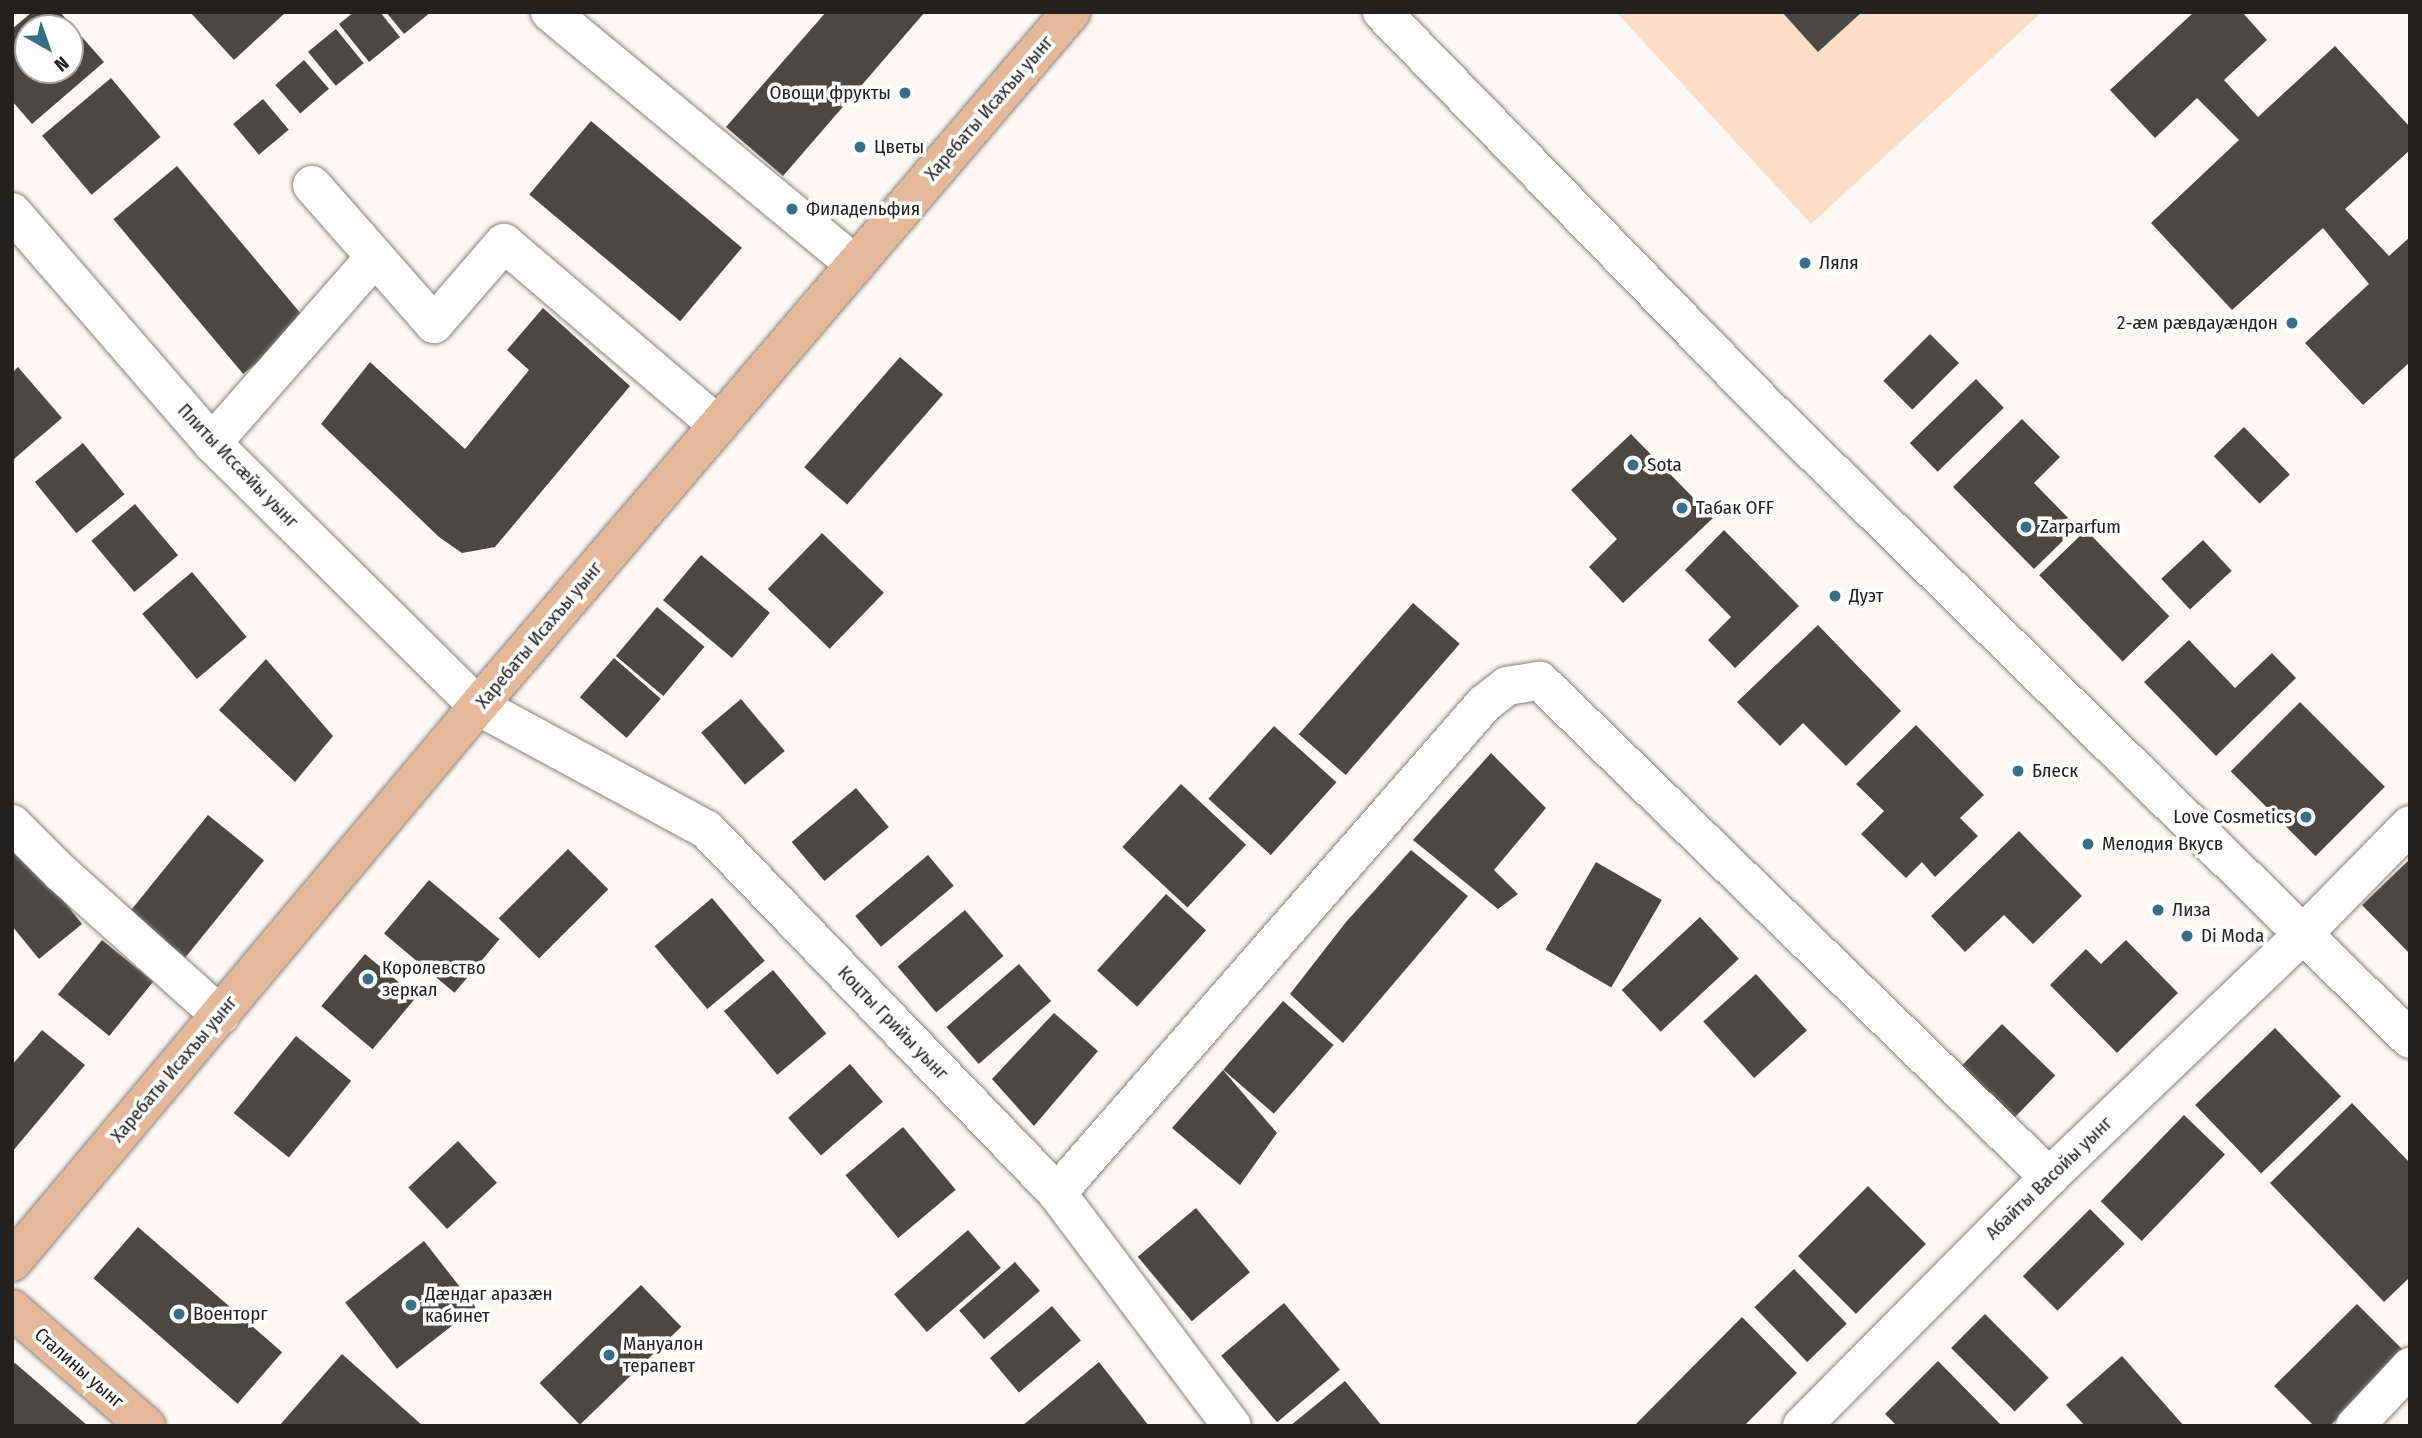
<!DOCTYPE html>
<html>
<head>
<meta charset="utf-8">
<style>
	body { margin:0 }
	#map { position:relative; width:2422px; height:1438px; overflow:hidden; background:#fdf8f5; font-family:"Fira Sans Condensed",sans-serif }
	div>[style] { position:absolute }
	[style*='--x'] { left:calc(var(--x)*1px); top:calc(var(--y)*1px); width:calc(var(--w)*1px); rotate:calc(var(--a)*1deg) }
	.green>* { inset:0; background:#fddcc8 }
	.building>* { inset:0; background:#4b4745; transform-origin:0 0 }
	.roads { filter:drop-shadow(0 0 2px #87827f) drop-shadow(0 0 2px #87827f) }
	.minor>* { height:38px; margin:-19px; padding:0 19px; transform-origin:19px; border-radius:19px; background:#fff }
	.major>* { height:38px; margin:-19px; padding:0 19px; transform-origin:19px; border-radius:19px; background:#e6b89a }
	.dots>* { width:19px; height:19px; translate:-50% -50%; box-sizing:border-box; border:4px solid #fff; border-radius:50% }
	span { translate:-50% -50%; white-space:nowrap; text-align:center; line-height:1.15; -webkit-text-stroke:7px #fff; paint-order:stroke }
	.poi-label { font-size:19px; color:#232120 }
	.right { translate:-100% -50%; text-align:right }
	.left { translate:0 -50%; text-align:left }
	.street-label { font-size:19px; color:#232120 }
	.frame { position:absolute; inset:0; border:14px solid #232120; pointer-events:none }
	.north { position:absolute; left:14px; top:14px; width:70px; height:70px; box-sizing:border-box; background:#fff; border:2px solid #a7a6a6; border-radius:50%; rotate:140deg; font-size:19px; font-weight:700; line-height:28px; text-align:center; color:#232120 }
	.north::after { content:''; display:block; margin:auto; width:24px; height:32px; background:#396e8a; clip-path:polygon(50% 0,100% 100%,50% 72%,0 100%) }
</style>
</head>
<body>
<div id="map">
	<div class="green">
		<div style="clip-path:polygon(1616px 12px,2042px 12px,1811px 224px)"></div>
	</div>
	<div class="building">
		<div style="clip-path:polygon(evenodd,32px 12px,60px 12px,104px 62px,32px 124px,12px 101px,12px 29px,32px 12px,28px 28px,70px 28px,70px 70px,28px 70px,28px 28px)"></div>
		<div style="clip-path:polygon(190px 12px,286px 12px,234px 60px)"></div>
		<div style="clip-path:polygon(354px 12px,380px 12px,400px 37px,369px 62px,339px 24px)"></div>
		<div style="clip-path:polygon(386px 12px,431px 12px,404px 34px)"></div>
		<div style="clip-path:polygon(826px 12px,925px 12px,783px 176px,726px 127px)"></div>
		<div style="clip-path:polygon(1782px 12px,1862px 12px,1818px 52px)"></div>
		<div style="clip-path:polygon(2194px 12px,2242px 12px,2267px 40px,2224px 80px,2258px 117px,2335px 46px,2410px 127px,2410px 150px,2345px 209px,2389px 256px,2410px 237px,2410px 362px,2363px 405px,2305px 343px,2369px 284px,2323px 228px,2232px 310px,2151px 223px,2239px 140px,2197px 98px,2155px 138px,2110px 90px)"></div>
		<div style="left:336px;top:29px;width:44px;height:36px;rotate:51deg"></div>
		<div style="left:304px;top:60px;width:38px;height:38px;rotate:49deg"></div>
		<div style="left:111px;top:78px;width:77px;height:90px;rotate:50deg"></div>
		<div style="left:263px;top:99px;width:40px;height:39px;rotate:50deg"></div>
		<div style="left:591px;top:121px;width:197px;height:96px;rotate:40deg"></div>
		<div style="left:177px;top:166px;width:202px;height:83px;rotate:50deg"></div>
		<div style="clip-path:polygon(543px 308px,630px 386px,495px 547px,462px 553px,439px 537px,321px 424px,370px 362px,465px 449px,529px 370px,507px 350px)"></div>
		<div style="left:1930px;top:334px;width:41px;height:66px;rotate:45deg"></div>
		<div style="left:900px;top:357px;width:57px;height:146px;rotate:41deg"></div>
		<div style="clip-path:polygon(18px 367px,62px 418px,14px 459px,12px 373px)"></div>
		<div style="left:1976px;top:379px;width:40px;height:92px;rotate:46deg"></div>
		<div style="clip-path:polygon(2022px 419px,2060px 457px,2034px 483px,2077px 527px,2034px 569px,1953px 487px)"></div>
		<div style="left:2244px;top:427px;width:66px;height:42px;rotate:46deg"></div>
		<div style="clip-path:polygon(1631px 434px,1713px 518px,1623px 603px,1589px 567px,1617px 539px,1571px 490px)"></div>
		<div style="left:83px;top:443px;width:66px;height:62px;rotate:51deg"></div>
		<div style="left:135px;top:504px;width:67px;height:57px;rotate:50deg"></div>
		<div style="clip-path:polygon(1724px 530px,1799px 606px,1735px 668px,1708px 640px,1731px 617px,1685px 570px)"></div>
		<div style="left:2086px;top:530px;width:120px;height:65px;rotate:46deg"></div>
		<div style="left:822px;top:533px;width:86px;height:78px;rotate:44deg"></div>
		<div style="left:2203px;top:540px;width:42px;height:57px;rotate:47deg"></div>
		<div style="left:701px;top:555px;width:90px;height:59px;rotate:40deg"></div>
		<div style="left:192px;top:572px;width:85px;height:65px;rotate:50deg"></div>
		<div style="left:1413px;top:603px;width:62px;height:174px;rotate:41deg"></div>
		<div style="left:657px;top:607px;width:62px;height:64px;rotate:40deg"></div>
		<div style="clip-path:polygon(1818px 625px,1901px 711px,1846px 766px,1803px 723px,1780px 746px,1737px 702px)"></div>
		<div style="clip-path:polygon(2189px 640px,2235px 688px,2272px 653px,2296px 678px,2216px 756px,2144px 682px)"></div>
		<div style="left:614px;top:658px;width:62px;height:52px;rotate:41deg"></div>
		<div style="clip-path:polygon(266px 659px,333px 736px,295px 782px,219px 710px)"></div>
		<div style="left:741px;top:699px;width:68px;height:52px;rotate:50deg"></div>
		<div style="left:2300px;top:702px;width:120px;height:98px;rotate:45deg"></div>
		<div style="clip-path:polygon(1916px 725px,1984px 795px,1960px 818px,1978px 836px,1935px 877px,1922px 862px,1906px 878px,1861px 834px,1884px 811px,1856px 784px)"></div>
		<div style="left:1274px;top:726px;width:84px;height:98px;rotate:42deg"></div>
		<div style="clip-path:polygon(1491px 753px,1546px 808px,1494px 870px,1518px 894px,1498px 909px,1413px 840px)"></div>
		<div style="left:1181px;top:784px;width:89px;height:86px;rotate:43deg"></div>
		<div style="left:856px;top:788px;width:51px;height:84px;rotate:50deg"></div>
		<div style="left:208px;top:815px;width:72px;height:125px;rotate:39deg"></div>
		<div style="clip-path:polygon(2019px 831px,2082px 896px,2033px 944px,2004px 915px,1965px 952px,1931px 916px)"></div>
		<div style="clip-path:polygon(16px 841px,82px 924px,39px 959px,12px 926px,12px 844px)"></div>
		<div style="left:568px;top:849px;width:57px;height:98px;rotate:45deg"></div>
		<div style="clip-path:polygon(1411px 850px,1468px 896px,1343px 1043px,1290px 994px,1346px 922px)"></div>
		<div style="left:928px;top:855px;width:40px;height:95px;rotate:50deg"></div>
		<div style="clip-path:polygon(2410px 859px,2410px 954px,2362px 905px)"></div>
		<div style="left:1596px;top:862px;width:76px;height:101px;rotate:30deg"></div>
		<div style="left:429px;top:880px;width:92px;height:70px;rotate:40deg"></div>
		<div style="left:1166px;top:894px;width:54px;height:103px;rotate:42deg"></div>
		<div style="left:712px;top:898px;width:82px;height:75px;rotate:50deg"></div>
		<div style="left:965px;top:910px;width:60px;height:88px;rotate:50deg"></div>
		<div style="left:1700px;top:917px;width:57px;height:107px;rotate:47deg"></div>
		<div style="left:102px;top:940px;width:66px;height:70px;rotate:39deg"></div>
		<div style="clip-path:polygon(2126px 940px,2178px 993px,2117px 1053px,2050px 985px,2086px 949px,2101px 964px)"></div>
		<div style="left:365px;top:954px;width:67px;height:68px;rotate:40deg"></div>
		<div style="left:1019px;top:964px;width:49px;height:96px;rotate:49deg"></div>
		<div style="left:773px;top:970px;width:83px;height:64px;rotate:50deg"></div>
		<div style="left:1756px;top:974px;width:76px;height:71px;rotate:48deg"></div>
		<div style="left:1283px;top:1001px;width:67px;height:91px;rotate:41deg"></div>
		<div style="clip-path:polygon(1054px 1013px,1098px 1051px,1034px 1126px,992px 1079px)"></div>
		<div style="left:2002px;top:1024px;width:74px;height:64px;rotate:44deg"></div>
		<div style="left:2275px;top:1028px;width:95px;height:111px;rotate:46deg"></div>
		<div style="clip-path:polygon(42px 1030px,85px 1065px,12px 1152px,12px 1065px)"></div>
		<div style="left:296px;top:1036px;width:71px;height:99px;rotate:39deg"></div>
		<div style="left:850px;top:1064px;width:50px;height:82px;rotate:49deg"></div>
		<div style="clip-path:polygon(1223px 1070px,1277px 1133px,1240px 1185px,1172px 1128px)"></div>
		<div style="clip-path:polygon(2352px 1103px,2410px 1163px,2410px 1277px,2384px 1302px,2270px 1183px)"></div>
		<div style="left:2184px;top:1115px;width:57px;height:120px;rotate:44deg"></div>
		<div style="left:903px;top:1127px;width:82px;height:75px;rotate:50deg"></div>
		<div style="left:458px;top:1141px;width:57px;height:68px;rotate:47deg"></div>
		<div style="left:1868px;top:1186px;width:82px;height:99px;rotate:45deg"></div>
		<div style="left:1196px;top:1208px;width:84px;height:76px;rotate:50deg"></div>
		<div style="left:2090px;top:1209px;width:49px;height:95px;rotate:45deg"></div>
		<div style="left:138px;top:1227px;width:191px;height:68px;rotate:41deg"></div>
		<div style="left:968px;top:1230px;width:50px;height:98px;rotate:49deg"></div>
		<div style="left:424px;top:1241px;width:84px;height:100px;rotate:52deg"></div>
		<div style="left:1015px;top:1262px;width:38px;height:74px;rotate:49deg"></div>
		<div style="left:1794px;top:1269px;width:76px;height:55px;rotate:46deg"></div>
		<div style="left:641px;top:1285px;width:58px;height:141px;rotate:46deg"></div>
		<div style="left:1284px;top:1303px;width:87px;height:82px;rotate:50deg"></div>
		<div style="clip-path:polygon(2357px 1304px,2404px 1351px,2330px 1426px,2314px 1426px,2274px 1386px)"></div>
		<div style="left:1052px;top:1306px;width:45px;height:81px;rotate:50deg"></div>
		<div style="left:1985px;top:1314px;width:90px;height:48px;rotate:45deg"></div>
		<div style="clip-path:polygon(1742px 1317px,1797px 1373px,1744px 1426px,1634px 1426px)"></div>
		<div style="clip-path:polygon(342px 1354px,423px 1426px,279px 1426px)"></div>
		<div style="clip-path:polygon(2122px 1356px,2184px 1426px,2085px 1426px,2066px 1405px)"></div>
		<div style="clip-path:polygon(1938px 1361px,2002px 1426px,1897px 1426px,1885px 1414px)"></div>
		<div style="clip-path:polygon(1099px 1362px,1149px 1426px,1022px 1426px)"></div>
		<div style="clip-path:polygon(15px 1363px,88px 1426px,12px 1426px,12px 1366px)"></div>
		<div style="clip-path:polygon(1345px 1381px,1382px 1426px,1290px 1426px)"></div>
	</div>
	<div class="roads">
		<div class="minor">
			<div style="--x:550;--y:12;--w:396;--a:39.6"></div>
			<div style="--x:1382;--y:12;--w:549;--a:45.74"></div>
			<div style="--x:1765;--y:405;--w:904;--a:44.51"></div>
			<div style="--x:312;--y:185;--w:185;--a:48.7"></div>
			<div style="--x:434;--y:324;--w:107;--a:-49.2"></div>
			<div style="--x:504;--y:243;--w:281;--a:40.4"></div>
			<div style="--x:12;--y:212;--w:306;--a:49.1"></div>
			<div style="--x:212;--y:443;--w:374;--a:44.7"></div>
			<div style="--x:478;--y:706;--w:260;--a:28.4"></div>
			<div style="--x:707;--y:830;--w:504;--a:46.04"></div>
			<div style="--x:1057;--y:1193;--w:291;--a:53.1"></div>
			<div style="--x:212;--y:443;--w:247;--a:-48.8"></div>
			<div style="--x:12;--y:824;--w:68;--a:45"></div>
			<div style="--x:60;--y:872;--w:215;--a:41.8"></div>
			<div style="--x:1057;--y:1193;--w:649;--a:-48.87"></div>
			<div style="--x:1484;--y:704;--w:29;--a:-38"></div>
			<div style="--x:1507;--y:686;--w:33;--a:-9"></div>
			<div style="--x:1540;--y:681;--w:711;--a:44.26"></div>
			<div style="--x:1802;--y:1426;--w:351;--a:-45.2"></div>
			<div style="--x:2049;--y:1177;--w:350;--a:-43.7"></div>
			<div style="--x:2302;--y:935;--w:154;--a:-45.5"></div>
			<div style="--x:2355;--y:1426;--w:81;--a:-47"></div>
		</div>
		<div class="major">
			<div style="--x:12;--y:1262;--w:725;--a:-50.03"></div>
			<div style="--x:478;--y:706;--w:913;--a:-49.49"></div>
			<div style="--x:12;--y:1309;--w:178;--a:41.1"></div>
		</div>
	</div>
	<div class="dots">
		<div style="left:905px;top:93px;background:#396e8a"></div>
		<div style="left:860px;top:147px;background:#396e8a"></div>
		<div style="left:792px;top:209px;background:#396e8a"></div>
		<div style="left:1805px;top:263px;background:#396e8a"></div>
		<div style="left:2292px;top:323px;background:#396e8a"></div>
		<div style="left:1633px;top:465px;background:#396e8a"></div>
		<div style="left:1682px;top:508px;background:#396e8a"></div>
		<div style="left:2026px;top:527px;background:#396e8a"></div>
		<div style="left:1835px;top:596px;background:#396e8a"></div>
		<div style="left:2018px;top:771px;background:#396e8a"></div>
		<div style="left:2306px;top:817px;background:#396e8a"></div>
		<div style="left:2088px;top:844px;background:#396e8a"></div>
		<div style="left:2158px;top:910px;background:#396e8a"></div>
		<div style="left:2187px;top:936px;background:#396e8a"></div>
		<div style="left:368px;top:979px;background:#396e8a"></div>
		<div style="left:411px;top:1305px;background:#396e8a"></div>
		<div style="left:179px;top:1314px;background:#396e8a"></div>
		<div style="left:609px;top:1355px;background:#396e8a"></div>
	</div>
	<div class="poi-label">
		<span class="right" style="left:891px;top:93px">Овощи фрукты</span>
		<span class="left" style="left:874px;top:147px">Цветы</span>
		<span class="left" style="left:806px;top:209px">Филадельфия</span>
		<span class="left" style="left:1819px;top:263px">Ляля</span>
		<span class="right" style="left:2278px;top:323px">2-æм рӕвдауӕндон</span>
		<span class="left" style="left:1647px;top:465px">Sota</span>
		<span class="left" style="left:1696px;top:508px">Табак OFF</span>
		<span class="left" style="left:2040px;top:527px">Zarparfum</span>
		<span class="left" style="left:1849px;top:596px">Дуэт</span>
		<span class="left" style="left:2032px;top:771px">Блеск</span>
		<span class="right" style="left:2292px;top:817px">Love Cosmetics</span>
		<span class="left" style="left:2102px;top:844px">Мелодия Вкусв</span>
		<span class="left" style="left:2172px;top:910px">Лиза</span>
		<span class="left" style="left:2201px;top:936px">Di Moda</span>
		<span class="left" style="left:382px;top:979px">Королевство<br>зеркал</span>
		<span class="left" style="left:425px;top:1305px">Дæндаг аразæн<br>кабинет</span>
		<span class="left" style="left:193px;top:1314px">Военторг</span>
		<span class="left" style="left:623px;top:1355px">Мануалон<br>терапевт</span>
	</div>
	<div class="street-label">
		<span style="left:989px;top:108px;rotate:-49deg">Харебаты Исахъы уынг</span>
		<span style="left:238px;top:466px;rotate:46deg">Плиты Иссæйы уынг</span>
		<span style="left:539px;top:635px;rotate:-50deg">Харебаты Исахъы уынг</span>
		<span style="left:893px;top:1023px;rotate:46deg">Коцты Грийы уынг</span>
		<span style="left:174px;top:1069px;rotate:-50deg">Харебаты Исахъы уынг</span>
		<span style="left:2049px;top:1178px;rotate:-44deg">Абайты Васойы уынг</span>
		<span style="left:79px;top:1368px;rotate:41deg">Сталины уынг</span>
	</div>
	<div class="frame"></div>
	<div class="north">N</div>
</div>
</body>
</html>
